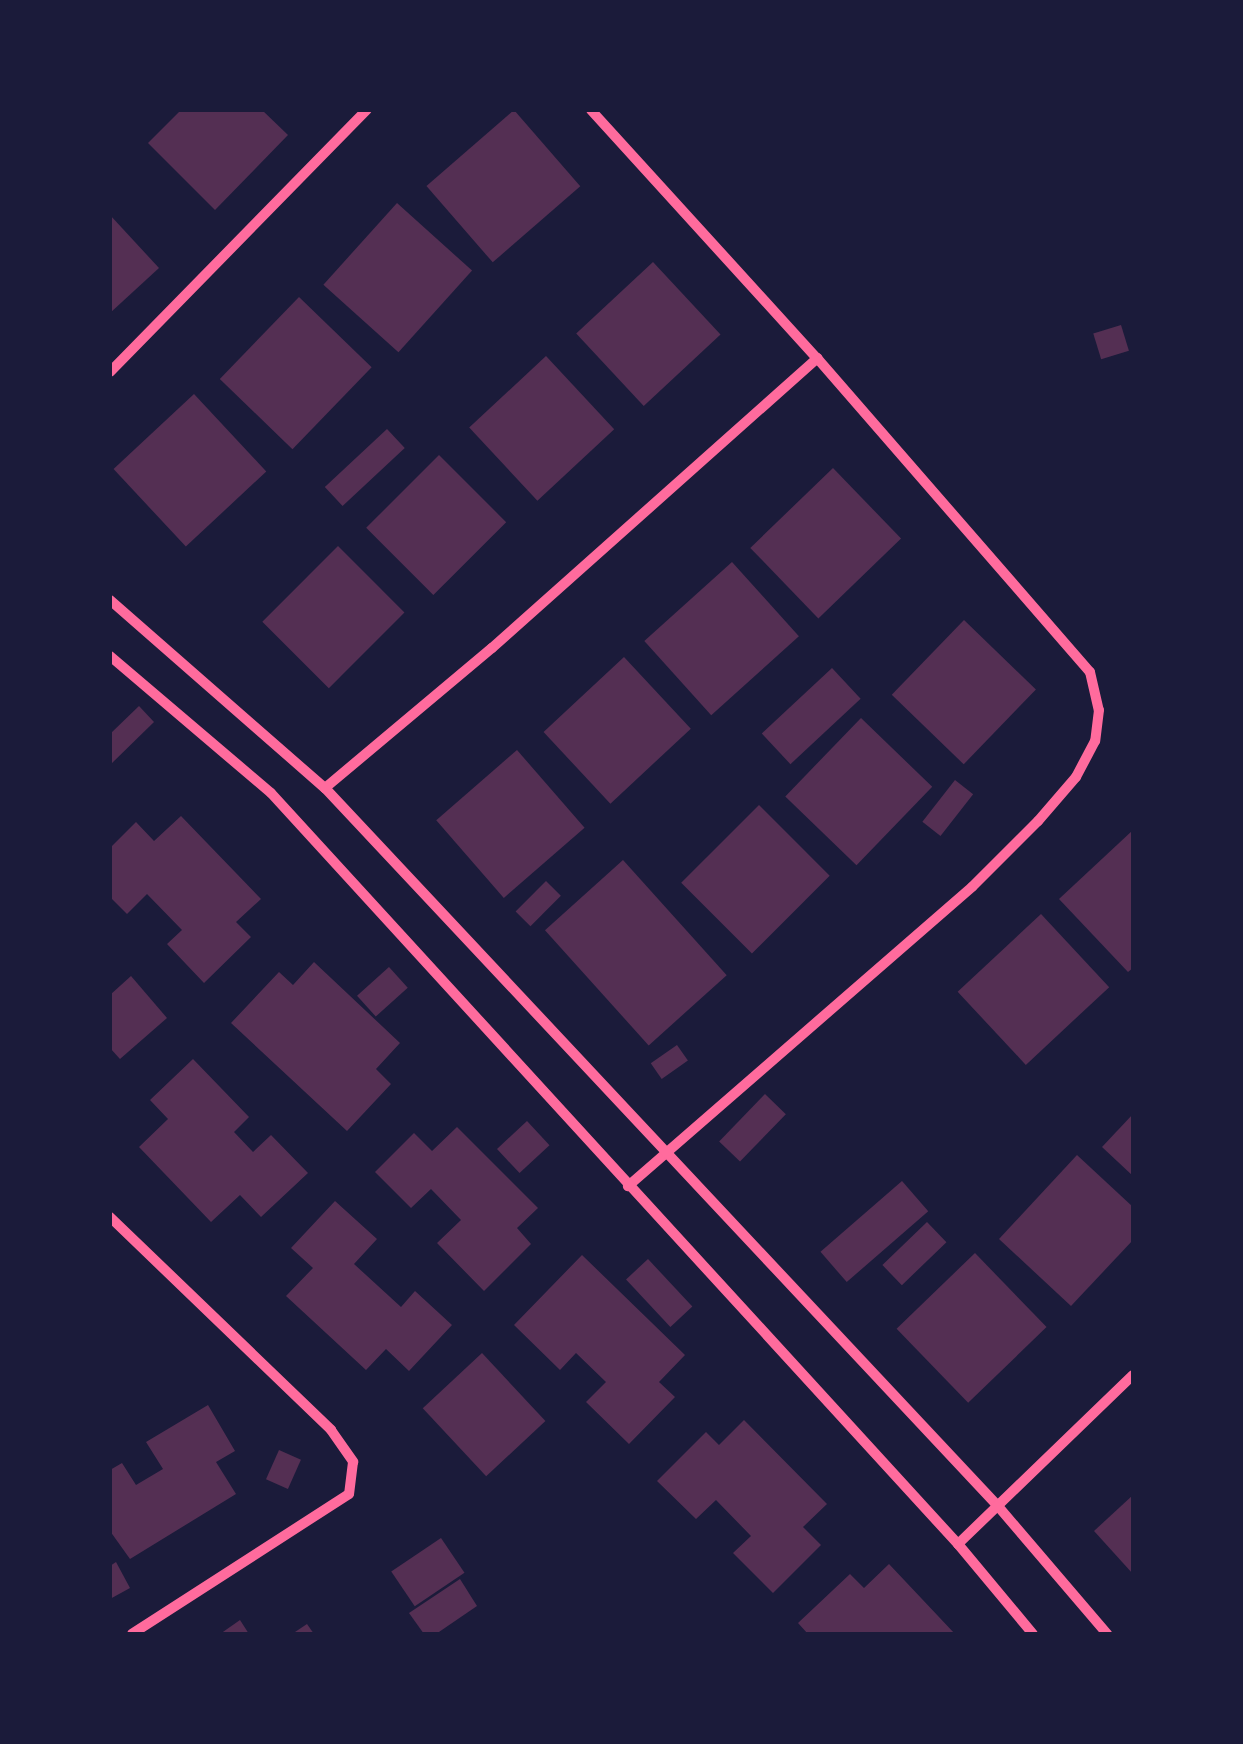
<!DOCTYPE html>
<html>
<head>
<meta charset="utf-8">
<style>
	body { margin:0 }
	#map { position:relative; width:1243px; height:1744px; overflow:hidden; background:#1b1b3a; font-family:Ubuntu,sans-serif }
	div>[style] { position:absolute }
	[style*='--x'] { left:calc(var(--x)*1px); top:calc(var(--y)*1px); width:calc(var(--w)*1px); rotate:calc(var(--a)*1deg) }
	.building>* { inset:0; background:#542f53; transform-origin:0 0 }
	.minor>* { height:10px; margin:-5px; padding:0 5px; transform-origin:5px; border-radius:5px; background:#ff6b9d }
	span { translate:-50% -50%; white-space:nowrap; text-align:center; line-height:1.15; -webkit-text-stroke:8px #1b1b3a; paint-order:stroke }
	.frame { position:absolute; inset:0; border:112px solid #1b1b3a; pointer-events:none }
</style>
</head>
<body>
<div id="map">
	<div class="building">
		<div style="clip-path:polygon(181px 110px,262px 110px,288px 135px,215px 210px,148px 143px)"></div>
		<div style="left:514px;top:110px;width:101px;height:116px;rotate:49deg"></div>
		<div style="left:397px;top:203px;width:101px;height:110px;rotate:42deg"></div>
		<div style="clip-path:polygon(110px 215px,159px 268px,110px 313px)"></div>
		<div style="left:653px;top:262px;width:99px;height:105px;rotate:47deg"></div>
		<div style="left:299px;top:297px;width:101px;height:114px;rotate:44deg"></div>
		<div style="left:1121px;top:325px;width:27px;height:29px;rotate:73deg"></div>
		<div style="left:546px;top:356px;width:100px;height:105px;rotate:47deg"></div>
		<div style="left:194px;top:394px;width:106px;height:110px;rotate:47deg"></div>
		<div style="left:387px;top:429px;width:26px;height:85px;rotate:47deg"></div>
		<div style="left:439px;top:455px;width:95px;height:103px;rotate:45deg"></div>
		<div style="left:833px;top:468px;width:98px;height:115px;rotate:46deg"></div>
		<div style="left:338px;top:546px;width:94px;height:107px;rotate:45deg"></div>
		<div style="left:732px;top:562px;width:100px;height:118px;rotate:48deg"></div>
		<div style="left:964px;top:620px;width:100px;height:104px;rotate:44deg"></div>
		<div style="left:624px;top:657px;width:98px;height:110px;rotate:47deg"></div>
		<div style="left:832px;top:668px;width:42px;height:96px;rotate:47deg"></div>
		<div style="clip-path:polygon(139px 706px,154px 722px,110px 765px,110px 734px)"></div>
		<div style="left:861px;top:718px;width:99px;height:109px;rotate:44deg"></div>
		<div style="left:517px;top:750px;width:103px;height:107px;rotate:49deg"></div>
		<div style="left:955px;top:780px;width:23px;height:53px;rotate:38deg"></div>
		<div style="left:759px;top:805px;width:100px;height:110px;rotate:45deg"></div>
		<div style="clip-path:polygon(181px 816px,261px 899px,236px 922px,251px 937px,204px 983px,167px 944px,182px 930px,147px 894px,127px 914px,110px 897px,110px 848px,136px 822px,154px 841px)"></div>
		<div style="clip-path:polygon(1133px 830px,1133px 968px,1128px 972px,1059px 899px)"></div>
		<div style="left:623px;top:860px;width:155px;height:105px;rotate:48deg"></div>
		<div style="left:546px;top:881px;width:21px;height:43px;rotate:45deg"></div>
		<div style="left:1041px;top:914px;width:100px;height:114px;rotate:47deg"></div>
		<div style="clip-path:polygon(314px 962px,400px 1043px,376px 1069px,391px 1084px,347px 1131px,231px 1023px,279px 972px,293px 985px)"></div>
		<div style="left:389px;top:967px;width:28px;height:43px;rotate:48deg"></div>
		<div style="clip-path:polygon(131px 976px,167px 1018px,120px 1059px,110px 1048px,110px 995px)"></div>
		<div style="left:677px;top:1045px;width:19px;height:32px;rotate:55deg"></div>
		<div style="clip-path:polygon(193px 1059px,249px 1117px,234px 1132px,253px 1152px,271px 1135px,308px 1173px,261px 1217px,240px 1195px,211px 1222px,139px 1147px,168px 1119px,150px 1100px)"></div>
		<div style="left:765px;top:1094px;width:29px;height:66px;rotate:44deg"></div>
		<div style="clip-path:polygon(1133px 1114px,1133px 1176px,1102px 1147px)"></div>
		<div style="left:527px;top:1121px;width:33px;height:41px;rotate:47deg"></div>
		<div style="clip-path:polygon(457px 1127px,538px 1208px,517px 1228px,531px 1244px,484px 1291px,437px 1243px,461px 1220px,431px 1189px,411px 1208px,375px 1172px,414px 1133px,432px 1151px)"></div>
		<div style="clip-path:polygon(1077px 1155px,1133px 1207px,1133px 1240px,1071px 1306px,999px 1239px)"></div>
		<div style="left:902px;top:1181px;width:40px;height:108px;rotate:49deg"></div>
		<div style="clip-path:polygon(335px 1201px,377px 1239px,354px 1264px,401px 1307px,415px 1291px,452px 1325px,409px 1371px,386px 1349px,366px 1370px,286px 1296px,313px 1268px,291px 1248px)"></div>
		<div style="left:927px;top:1222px;width:28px;height:62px;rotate:46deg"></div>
		<div style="left:975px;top:1253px;width:103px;height:109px;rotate:46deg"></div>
		<div style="clip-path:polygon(582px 1255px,685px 1355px,659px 1382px,675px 1397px,629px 1444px,586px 1402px,606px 1382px,576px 1353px,560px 1370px,514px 1325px)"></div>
		<div style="left:648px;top:1259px;width:65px;height:30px;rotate:47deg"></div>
		<div style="left:482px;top:1353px;width:93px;height:81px;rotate:47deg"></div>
		<div style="clip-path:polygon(208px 1405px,235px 1451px,216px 1462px,236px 1494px,130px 1559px,110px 1531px,110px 1470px,122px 1463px,136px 1485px,163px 1469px,146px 1442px)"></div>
		<div style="clip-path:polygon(744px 1420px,827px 1504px,803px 1527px,821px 1545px,773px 1593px,733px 1553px,751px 1536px,716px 1500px,696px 1519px,657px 1481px,706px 1432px,719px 1445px)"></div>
		<div style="left:279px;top:1450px;width:24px;height:32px;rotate:24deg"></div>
		<div style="clip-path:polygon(1133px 1495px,1133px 1574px,1094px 1531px)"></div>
		<div style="left:441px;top:1538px;width:42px;height:60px;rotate:56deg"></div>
		<div style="clip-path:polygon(116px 1562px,130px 1588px,110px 1599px,110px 1566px)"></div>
		<div style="clip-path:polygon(889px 1564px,955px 1634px,808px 1634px,798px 1623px,850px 1574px,864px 1588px)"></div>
		<div style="clip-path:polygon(460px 1579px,477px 1606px,436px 1634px,424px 1634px,409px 1613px)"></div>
		<div style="clip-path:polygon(240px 1620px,249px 1634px,220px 1634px)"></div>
		<div style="clip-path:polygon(307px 1624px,314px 1634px,292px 1634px)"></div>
	</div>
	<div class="minor">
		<div style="--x:591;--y:110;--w:336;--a:47.7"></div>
		<div style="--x:817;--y:358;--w:416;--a:49"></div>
		<div style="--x:1090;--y:672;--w:39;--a:77"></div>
		<div style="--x:1099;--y:710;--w:31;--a:97"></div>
		<div style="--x:1095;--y:741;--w:41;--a:117.8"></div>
		<div style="--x:1076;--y:777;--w:58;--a:130.8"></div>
		<div style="--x:1038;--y:821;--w:93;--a:135"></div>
		<div style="--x:972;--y:887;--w:456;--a:139"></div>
		<div style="--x:110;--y:372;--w:367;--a:-45.6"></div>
		<div style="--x:110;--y:600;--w:286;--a:41.2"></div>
		<div style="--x:325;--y:788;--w:983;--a:46.86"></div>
		<div style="--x:997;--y:1505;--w:170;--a:49.5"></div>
		<div style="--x:110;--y:656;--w:211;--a:40.4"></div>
		<div style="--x:271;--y:793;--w:1018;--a:47.55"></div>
		<div style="--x:958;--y:1544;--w:117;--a:50.2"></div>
		<div style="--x:325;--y:788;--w:218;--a:-40"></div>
		<div style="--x:492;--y:648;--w:436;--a:-41.7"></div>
		<div style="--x:110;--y:1217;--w:307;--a:43.9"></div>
		<div style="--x:331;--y:1430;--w:39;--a:55"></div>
		<div style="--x:353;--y:1462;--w:32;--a:97"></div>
		<div style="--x:349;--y:1494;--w:258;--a:147.2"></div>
		<div style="--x:958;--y:1544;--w:243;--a:-44"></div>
	</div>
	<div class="frame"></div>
</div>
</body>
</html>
